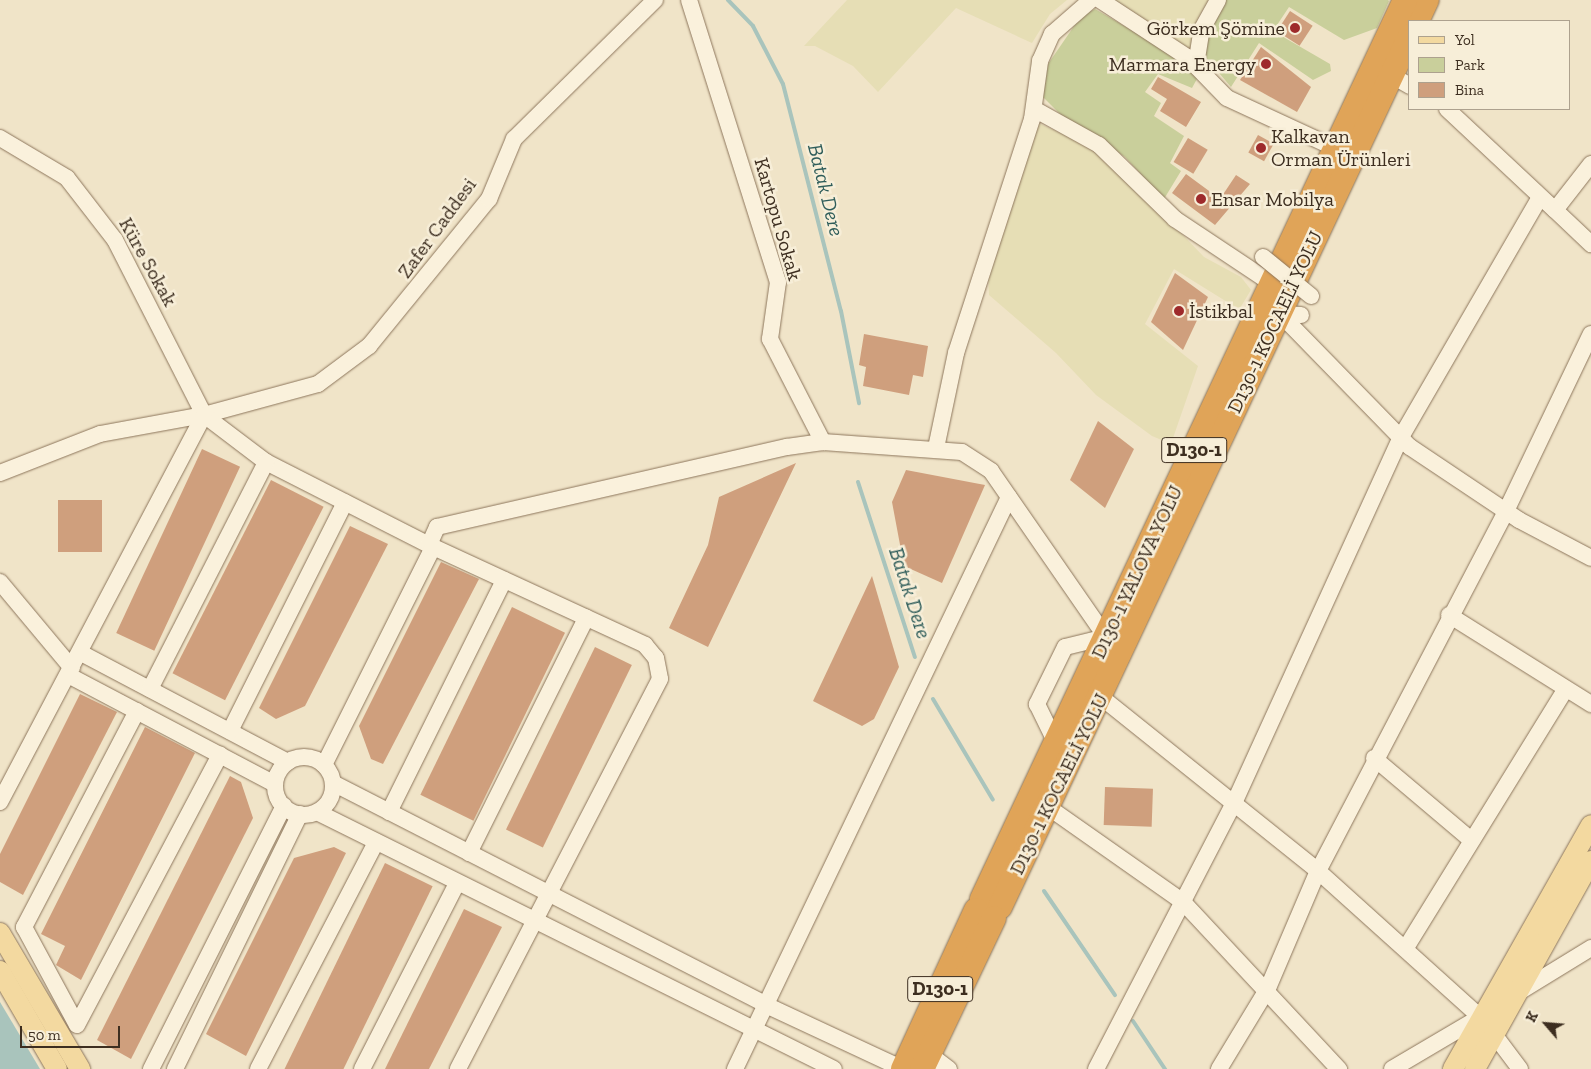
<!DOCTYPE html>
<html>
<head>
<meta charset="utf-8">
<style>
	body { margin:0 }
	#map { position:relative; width:1591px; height:1069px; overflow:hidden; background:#f0e4c8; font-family:"Zilla Slab",serif }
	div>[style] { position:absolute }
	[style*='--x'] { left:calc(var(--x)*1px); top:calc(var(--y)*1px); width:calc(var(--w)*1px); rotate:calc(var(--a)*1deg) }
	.farmland>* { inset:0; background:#e6deb5 }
	.green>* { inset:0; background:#c9cf9b }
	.water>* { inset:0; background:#a9c4bc }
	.stream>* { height:4px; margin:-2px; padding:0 2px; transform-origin:2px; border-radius:2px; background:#a9c4bc }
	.building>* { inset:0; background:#cf9f7d; transform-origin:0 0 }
	.roads { filter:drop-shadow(0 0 1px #8d765c) drop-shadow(0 0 1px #8d765c) }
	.minor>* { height:16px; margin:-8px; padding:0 8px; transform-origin:8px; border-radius:8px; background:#faf1dc }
	.minor>.ring { margin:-8px; padding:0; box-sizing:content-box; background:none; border:16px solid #faf1dc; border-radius:50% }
	.major>* { height:20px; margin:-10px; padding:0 10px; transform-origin:10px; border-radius:10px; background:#f3d9a0 }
	.highway>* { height:24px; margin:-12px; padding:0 12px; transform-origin:12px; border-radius:12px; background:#e0a458 }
	.bridges { filter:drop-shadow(0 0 1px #8d765c) drop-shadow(0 0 1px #8d765c) }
	.minor-bridge>* { height:16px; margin:-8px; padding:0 8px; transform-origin:8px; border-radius:8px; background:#faf1dc }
	.dots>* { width:14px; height:14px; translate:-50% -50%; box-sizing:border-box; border:2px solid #f7eed8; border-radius:50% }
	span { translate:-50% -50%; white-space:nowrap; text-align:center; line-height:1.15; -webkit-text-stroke:5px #f7eed8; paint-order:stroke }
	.shield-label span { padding:1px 4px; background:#f7eed8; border:1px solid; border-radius:4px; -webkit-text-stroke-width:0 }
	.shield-label { font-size:19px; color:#3d2e20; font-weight:700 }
	.poi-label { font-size:20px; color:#3d2e20 }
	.right { translate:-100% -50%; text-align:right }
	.left { translate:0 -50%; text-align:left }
	.street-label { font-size:20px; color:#3d2e20 }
	.water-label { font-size:21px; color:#2f5d5a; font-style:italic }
	.legend { position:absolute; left:1408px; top:20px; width:162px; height:90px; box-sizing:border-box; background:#f7eed8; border:1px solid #ada18e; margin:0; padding:6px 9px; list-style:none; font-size:15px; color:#3d2e20 }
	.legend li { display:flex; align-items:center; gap:10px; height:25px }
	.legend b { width:25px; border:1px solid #ada18e }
	.north { position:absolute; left:1521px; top:999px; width:50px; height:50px; -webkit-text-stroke:4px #f7eed8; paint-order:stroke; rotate:297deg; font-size:14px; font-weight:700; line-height:20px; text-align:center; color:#3d2e20 }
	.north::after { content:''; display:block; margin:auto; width:18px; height:22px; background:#3d2e20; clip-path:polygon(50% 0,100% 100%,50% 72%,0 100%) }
	.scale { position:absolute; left:20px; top:1026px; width:100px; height:22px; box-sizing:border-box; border:2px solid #3d2e20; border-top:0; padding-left:6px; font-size:15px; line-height:18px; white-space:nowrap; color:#3d2e20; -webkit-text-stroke:4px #f7eed8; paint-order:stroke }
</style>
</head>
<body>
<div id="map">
	<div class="farmland">
		<div style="clip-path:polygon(847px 0,1067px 0,1050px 14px,1032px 43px,956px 8px,878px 92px,853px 66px,815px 46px,804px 46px)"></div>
		<div style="clip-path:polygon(1114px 0,1210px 0,1200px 15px,1191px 50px)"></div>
		<div style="clip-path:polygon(1038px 123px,1087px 145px,1114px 163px,1204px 257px,1241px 277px,1251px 290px,1240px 308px,1232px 305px,1174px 269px,1145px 324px,1198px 366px,1173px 438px,1164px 441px,1152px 436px,1096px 395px,1056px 353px,989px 295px,988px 277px)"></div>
	</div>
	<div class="green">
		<div style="clip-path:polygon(1223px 0,1388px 0,1389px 1px,1377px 28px,1344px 40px,1289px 7px,1273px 31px,1330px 64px,1331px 71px,1313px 80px,1259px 43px,1231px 87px,1202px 53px,1205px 31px)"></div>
		<div style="clip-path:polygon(1095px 9px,1183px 60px,1198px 77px,1192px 88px,1158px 74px,1145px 92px,1161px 103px,1154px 116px,1184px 136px,1170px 163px,1181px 171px,1164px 199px,1125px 157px,1060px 114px,1043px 97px,1048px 64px,1081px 16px)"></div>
	</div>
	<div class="water">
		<div style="clip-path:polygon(0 1002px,40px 1069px,0 1069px)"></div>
	</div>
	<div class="stream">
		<div style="--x:728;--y:0;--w:36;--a:46"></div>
		<div style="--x:753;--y:26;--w:65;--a:62.7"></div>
		<div style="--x:783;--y:84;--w:234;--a:75.7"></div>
		<div style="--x:841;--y:311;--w:94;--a:78.9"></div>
		<div style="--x:858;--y:482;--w:184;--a:72"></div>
		<div style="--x:933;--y:699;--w:117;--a:59.3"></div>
		<div style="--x:1044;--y:891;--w:126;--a:55.7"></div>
		<div style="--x:1133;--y:1021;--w:58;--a:56.3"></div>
	</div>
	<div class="building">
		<div style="left:1290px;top:11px;width:27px;height:24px;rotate:33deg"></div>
		<div style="clip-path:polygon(1261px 47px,1311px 87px,1297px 112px,1240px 80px)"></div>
		<div style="clip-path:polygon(1158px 77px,1201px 102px,1186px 127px,1160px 111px,1167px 99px,1151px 89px)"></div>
		<div style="left:1258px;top:135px;width:18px;height:20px;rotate:29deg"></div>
		<div style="left:1188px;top:138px;width:23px;height:28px;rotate:31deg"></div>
		<div style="clip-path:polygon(1186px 174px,1220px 199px,1236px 175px,1250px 184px,1215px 225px,1172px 193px)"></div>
		<div style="clip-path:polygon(1175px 273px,1208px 297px,1183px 350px,1151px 322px)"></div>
		<div style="clip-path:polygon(864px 334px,928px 346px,923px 377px,913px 375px,909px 395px,863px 386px,866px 367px,859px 365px)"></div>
		<div style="clip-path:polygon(1098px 421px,1134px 449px,1105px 508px,1070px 480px)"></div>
		<div style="left:202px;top:449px;width:42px;height:203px;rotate:25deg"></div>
		<div style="clip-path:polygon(796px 463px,708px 647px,669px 628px,708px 545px,719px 497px)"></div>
		<div style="clip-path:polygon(906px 470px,985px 485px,942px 583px,904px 566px,892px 502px)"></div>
		<div style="left:271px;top:480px;width:59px;height:217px;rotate:27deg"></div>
		<div style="left:58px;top:500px;width:44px;height:52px"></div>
		<div style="clip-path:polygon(350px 526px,388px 544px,305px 706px,276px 719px,259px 708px)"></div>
		<div style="clip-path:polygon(441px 562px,479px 579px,383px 764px,371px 759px,359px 726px)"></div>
		<div style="clip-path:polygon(872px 576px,899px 667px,874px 719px,862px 726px,813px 701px)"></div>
		<div style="left:512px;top:607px;width:59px;height:209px;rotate:26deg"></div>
		<div style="left:595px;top:647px;width:41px;height:203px;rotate:26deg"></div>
		<div style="clip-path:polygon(80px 694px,117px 712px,23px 895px,0 882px,0 854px)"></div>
		<div style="clip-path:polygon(145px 727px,195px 753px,81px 980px,56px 965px,65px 946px,41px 934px)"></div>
		<div style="clip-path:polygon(230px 776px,241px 782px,253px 818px,131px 1059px,97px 1040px)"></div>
		<div style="left:1105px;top:787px;width:48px;height:38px;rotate:2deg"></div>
		<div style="clip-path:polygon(334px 847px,346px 853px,246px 1056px,206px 1034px,294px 858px)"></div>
		<div style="left:385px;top:863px;width:53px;height:230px;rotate:26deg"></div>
		<div style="clip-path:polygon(464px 909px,502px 927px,429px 1069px,385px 1069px)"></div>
	</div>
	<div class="roads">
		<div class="minor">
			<div style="--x:689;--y:0;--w:296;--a:72.5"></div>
			<div style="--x:778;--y:282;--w:58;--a:98"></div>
			<div style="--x:770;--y:339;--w:116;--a:62.8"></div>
			<div style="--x:1100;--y:0;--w:104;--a:33.2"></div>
			<div style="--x:1187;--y:57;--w:57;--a:45.7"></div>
			<div style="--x:1227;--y:98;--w:119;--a:24.8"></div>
			<div style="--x:1196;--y:65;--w:36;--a:-81"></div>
			<div style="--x:1202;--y:29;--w:33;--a:-61"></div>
			<div style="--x:1391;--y:75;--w:22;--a:30"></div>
			<div style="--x:1034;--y:109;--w:74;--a:29"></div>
			<div style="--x:1099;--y:145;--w:106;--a:44.2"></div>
			<div style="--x:1175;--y:219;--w:115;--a:33.7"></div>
			<div style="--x:1447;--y:109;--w:148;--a:43.1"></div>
			<div style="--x:0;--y:138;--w:78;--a:30.8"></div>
			<div style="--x:67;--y:178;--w:78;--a:52.3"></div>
			<div style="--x:115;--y:240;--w:196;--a:63"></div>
			<div style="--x:1591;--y:164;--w:58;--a:128"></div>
			<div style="--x:1555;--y:210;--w:50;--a:43.4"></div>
			<div style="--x:1280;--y:314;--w:186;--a:45.7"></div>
			<div style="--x:1410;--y:447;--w:131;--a:33.8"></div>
			<div style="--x:1519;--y:520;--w:81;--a:27.8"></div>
			<div style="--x:1280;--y:314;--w:21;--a:3"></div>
			<div style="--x:204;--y:415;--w:118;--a:-15.2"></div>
			<div style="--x:318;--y:384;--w:64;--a:-36.7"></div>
			<div style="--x:369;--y:346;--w:190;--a:-50.8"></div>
			<div style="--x:489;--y:199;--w:65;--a:-67.4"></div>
			<div style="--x:514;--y:139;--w:198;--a:-44.6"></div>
			<div style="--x:936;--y:448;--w:97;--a:-78.1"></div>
			<div style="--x:956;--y:353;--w:246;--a:-72"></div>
			<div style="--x:1032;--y:119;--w:59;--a:-82.1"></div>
			<div style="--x:1040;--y:61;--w:30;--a:-66"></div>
			<div style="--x:1052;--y:34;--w:52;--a:-41.1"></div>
			<div style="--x:0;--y:473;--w:107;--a:-21.3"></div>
			<div style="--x:100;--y:434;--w:106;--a:-10.4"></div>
			<div style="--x:204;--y:415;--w:78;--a:37.2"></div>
			<div style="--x:266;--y:462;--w:183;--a:27"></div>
			<div style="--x:429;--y:545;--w:238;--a:24.8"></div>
			<div style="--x:645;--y:645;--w:17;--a:50"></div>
			<div style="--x:656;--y:658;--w:21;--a:79"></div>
			<div style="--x:660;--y:679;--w:439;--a:117.4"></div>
			<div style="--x:429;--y:545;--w:20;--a:-66"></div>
			<div style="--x:437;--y:527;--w:359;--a:-12.9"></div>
			<div style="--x:787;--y:447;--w:36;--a:-8"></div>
			<div style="--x:823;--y:442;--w:139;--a:4.1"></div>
			<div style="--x:962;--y:452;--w:35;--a:33"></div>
			<div style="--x:991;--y:471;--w:202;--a:55.3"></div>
			<div style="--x:1106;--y:637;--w:42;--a:166.3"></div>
			<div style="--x:1065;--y:647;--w:64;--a:116.2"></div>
			<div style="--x:1037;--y:704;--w:43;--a:64"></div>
			<div style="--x:0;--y:582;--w:112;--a:50.1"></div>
			<div style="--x:1449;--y:615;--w:168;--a:32.1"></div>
			<div style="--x:81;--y:653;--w:234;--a:27.8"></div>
			<div style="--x:68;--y:675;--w:234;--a:27.8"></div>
			<div style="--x:150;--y:689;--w:255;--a:-62.9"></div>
			<div style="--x:1101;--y:697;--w:278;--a:38.7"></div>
			<div style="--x:1318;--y:871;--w:218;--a:42"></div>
			<div style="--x:137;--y:711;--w:244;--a:117.6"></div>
			<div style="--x:24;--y:927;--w:111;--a:61.6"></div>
			<div style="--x:77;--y:1025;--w:306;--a:-62.1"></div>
			<div style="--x:230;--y:731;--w:256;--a:-63.3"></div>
			<div class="ring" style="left:275px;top:757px;width:42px;height:42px"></div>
			<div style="--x:1374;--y:758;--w:127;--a:40.2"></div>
			<div style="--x:324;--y:765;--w:244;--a:-63.4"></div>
			<div style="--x:333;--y:783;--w:489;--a:27.1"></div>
			<div style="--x:768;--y:1006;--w:149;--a:25"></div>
			<div style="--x:0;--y:802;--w:437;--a:-62.2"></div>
			<div style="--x:1048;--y:807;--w:165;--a:35.1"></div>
			<div style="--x:1183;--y:902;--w:229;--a:47"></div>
			<div style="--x:317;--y:812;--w:577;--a:26.43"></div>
			<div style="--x:389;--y:812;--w:259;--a:-63.6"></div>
			<div style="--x:469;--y:853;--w:263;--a:-63.5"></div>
			<div style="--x:1407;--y:946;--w:302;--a:-58.3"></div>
			<div style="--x:1516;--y:994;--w:88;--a:-31.5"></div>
			<div style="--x:1493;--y:1033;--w:45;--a:53.1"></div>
			<div style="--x:929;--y:1054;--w:25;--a:37"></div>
			<div style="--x:151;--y:1069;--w:295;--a:-63.2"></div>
			<div style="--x:175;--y:1069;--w:284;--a:-63.9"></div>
			<div style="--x:258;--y:1069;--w:256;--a:-62.5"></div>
			<div style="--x:362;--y:1069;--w:209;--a:-62.9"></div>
			<div style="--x:735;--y:1069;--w:634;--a:-64.4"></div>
			<div style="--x:1096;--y:1069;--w:302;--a:-62.6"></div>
			<div style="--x:1235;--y:801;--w:400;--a:-65.5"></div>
			<div style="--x:1401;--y:437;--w:277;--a:-59.9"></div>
			<div style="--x:1219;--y:1069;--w:95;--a:-58.8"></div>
			<div style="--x:1268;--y:988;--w:127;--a:-66.9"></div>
			<div style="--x:1318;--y:871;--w:408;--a:-62.4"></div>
			<div style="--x:1507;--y:509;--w:194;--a:-64.4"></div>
			<div style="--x:1392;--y:1069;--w:108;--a:-30.6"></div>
		</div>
		<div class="major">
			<div style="--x:0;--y:933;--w:158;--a:59.5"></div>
			<div style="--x:0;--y:971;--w:113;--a:59.8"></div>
			<div style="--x:1453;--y:1069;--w:280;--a:-60.5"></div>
			<div style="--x:1475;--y:1069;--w:238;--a:-60.9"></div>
		</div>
		<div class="highway">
			<div style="--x:1417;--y:21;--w:23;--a:-65"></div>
			<div style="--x:982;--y:899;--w:994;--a:-64.8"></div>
			<div style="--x:1000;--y:907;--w:963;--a:-64.79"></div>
			<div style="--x:903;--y:1069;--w:175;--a:-65.3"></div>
			<div style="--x:922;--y:1069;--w:167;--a:-64.5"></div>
		</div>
	</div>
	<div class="bridges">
		<div class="minor-bridge">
			<div style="--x:1263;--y:257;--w:62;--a:39.1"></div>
		</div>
	</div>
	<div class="dots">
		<div style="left:1295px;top:28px;background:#9e2a2b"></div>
		<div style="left:1266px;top:64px;background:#9e2a2b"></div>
		<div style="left:1261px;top:148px;background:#9e2a2b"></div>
		<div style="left:1201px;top:199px;background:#9e2a2b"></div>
		<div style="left:1179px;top:311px;background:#9e2a2b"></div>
	</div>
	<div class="shield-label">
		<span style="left:1194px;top:450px">D130-1</span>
		<span style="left:940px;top:989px">D130-1</span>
	</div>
	<div class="poi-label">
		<span class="right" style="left:1285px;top:28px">Görkem Şömine</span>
		<span class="right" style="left:1256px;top:64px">Marmara Energy</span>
		<span class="left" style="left:1271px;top:148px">Kalkavan<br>Orman Ürünleri</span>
		<span class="left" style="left:1211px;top:199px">Ensar Mobilya</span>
		<span class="left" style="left:1189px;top:311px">İstikbal</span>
	</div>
	<div class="street-label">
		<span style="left:778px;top:219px;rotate:74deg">Kartopu Sokak</span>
		<span style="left:437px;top:228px;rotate:-54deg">Zafer Caddesi</span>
		<span style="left:148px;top:262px;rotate:61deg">Küre Sokak</span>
		<span style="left:1275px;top:322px;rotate:-65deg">D130-1 KOCAELİ YOLU</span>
		<span style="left:1137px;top:572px;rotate:-65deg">D130-1 YALOVA YOLU</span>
		<span style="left:1059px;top:784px;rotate:-64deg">D130-1 KOCAELİ YOLU</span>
	</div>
	<div class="water-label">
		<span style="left:826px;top:190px;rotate:76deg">Batak Dere</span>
		<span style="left:910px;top:593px;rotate:72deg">Batak Dere</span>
	</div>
	<ul class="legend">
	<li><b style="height:6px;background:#f3d9a0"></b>Yol</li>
	<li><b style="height:14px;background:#c9cf9b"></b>Park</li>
	<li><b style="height:14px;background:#cf9f7d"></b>Bina</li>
	</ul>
	<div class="north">K</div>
	<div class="scale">50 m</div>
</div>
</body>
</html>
